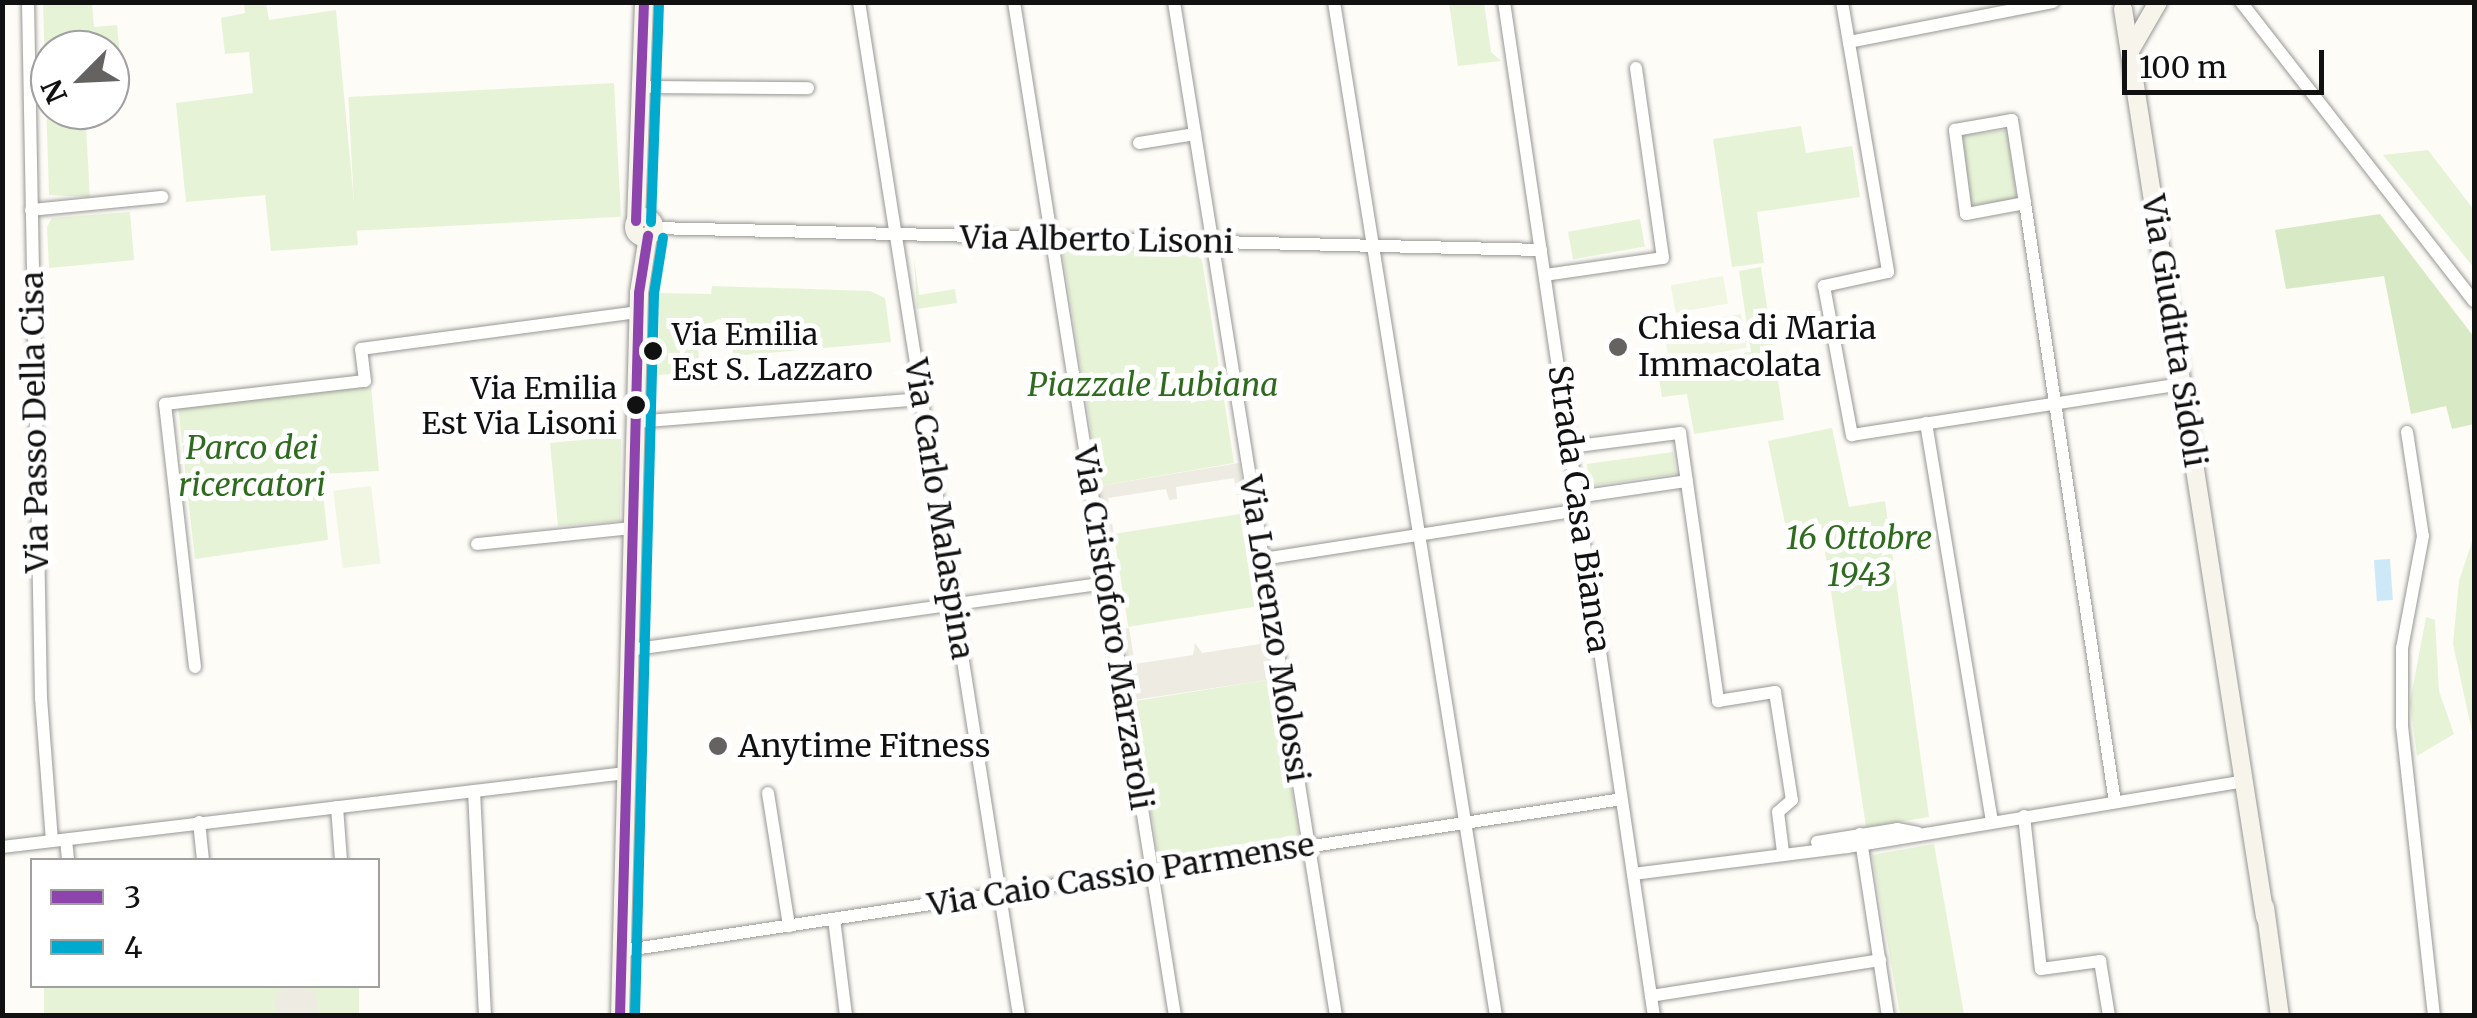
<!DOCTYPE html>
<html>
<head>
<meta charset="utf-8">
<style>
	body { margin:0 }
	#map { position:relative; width:2477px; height:1018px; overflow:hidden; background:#fdfcf7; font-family:Merriweather,serif }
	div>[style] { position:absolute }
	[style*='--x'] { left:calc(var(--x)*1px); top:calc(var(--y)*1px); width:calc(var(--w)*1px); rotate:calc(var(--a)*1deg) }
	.green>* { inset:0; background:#e7f3d7; transform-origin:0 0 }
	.forest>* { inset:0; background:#d8eac5 }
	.pitch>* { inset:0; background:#f0f6e1; transform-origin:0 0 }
	.plaza>* { inset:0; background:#edebe2 }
	.water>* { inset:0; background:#cde8f7; transform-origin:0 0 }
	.roads { filter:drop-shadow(0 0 2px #979795) drop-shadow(0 0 2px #979795) }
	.street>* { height:12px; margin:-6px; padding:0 6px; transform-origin:6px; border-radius:6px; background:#fffffe }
	.secondary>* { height:18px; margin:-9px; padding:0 9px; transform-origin:9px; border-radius:9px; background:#f6f4eb }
	.secondary>.ring { margin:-9px; padding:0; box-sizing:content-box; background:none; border:18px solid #f6f4eb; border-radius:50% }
	.bus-1>* { height:10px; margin:-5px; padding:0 5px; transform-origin:5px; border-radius:5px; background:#8e44ad }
	.bus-2>* { height:10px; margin:-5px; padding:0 5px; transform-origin:5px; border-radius:5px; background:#00a9ce }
	.dots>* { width:28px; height:28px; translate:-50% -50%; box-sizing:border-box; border:5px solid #fff; border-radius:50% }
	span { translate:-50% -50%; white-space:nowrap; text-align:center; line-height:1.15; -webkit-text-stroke:10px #fff; paint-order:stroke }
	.bus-label { font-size:30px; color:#111 }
	.left { translate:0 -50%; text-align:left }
	.right { translate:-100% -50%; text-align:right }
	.street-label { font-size:32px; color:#111 }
	.poi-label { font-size:32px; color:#111 }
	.park-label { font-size:32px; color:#2f6b1f; font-style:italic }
	.frame { position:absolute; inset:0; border:5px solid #111; pointer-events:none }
	.legend { position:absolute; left:30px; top:858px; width:350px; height:130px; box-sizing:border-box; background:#fff; border:2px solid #a0a0a0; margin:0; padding:12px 18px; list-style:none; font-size:30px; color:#111 }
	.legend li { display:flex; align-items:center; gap:20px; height:50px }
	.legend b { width:50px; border:2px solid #a0a0a0 }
	.north { position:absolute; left:30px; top:30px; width:100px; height:100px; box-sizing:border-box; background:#fff; border:2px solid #a0a0a0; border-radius:50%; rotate:246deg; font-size:28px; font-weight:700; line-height:40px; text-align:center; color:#111 }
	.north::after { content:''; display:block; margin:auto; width:35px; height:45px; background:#646362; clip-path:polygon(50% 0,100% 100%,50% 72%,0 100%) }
	.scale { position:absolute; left:2122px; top:50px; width:202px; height:45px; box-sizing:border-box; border:5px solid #111; border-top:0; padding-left:12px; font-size:30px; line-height:35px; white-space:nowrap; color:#111; -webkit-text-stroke:8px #fff; paint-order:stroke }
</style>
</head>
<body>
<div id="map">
	<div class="green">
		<div style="clip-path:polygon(43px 3px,92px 3px,94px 27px,117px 25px,121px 65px,110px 66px,110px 50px,50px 50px,50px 110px,85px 110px,90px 197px,49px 195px)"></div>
		<div style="clip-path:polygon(244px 3px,266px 3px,269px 20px,336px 10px,358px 245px,271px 251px,265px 195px,186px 202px,176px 103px,253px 93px,249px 52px,225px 54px,221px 18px,245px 13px)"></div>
		<div style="clip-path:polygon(1449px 3px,1484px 3px,1491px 52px,1501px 61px,1458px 66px)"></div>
		<div style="left:614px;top:83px;width:134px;height:266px;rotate:87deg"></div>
		<div style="clip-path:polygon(1801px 126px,1806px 153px,1852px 146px,1860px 197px,1757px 212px,1764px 263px,1732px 267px,1713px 139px)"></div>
		<div style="left:2008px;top:130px;width:70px;height:46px;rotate:83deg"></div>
		<div style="clip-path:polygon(2428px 150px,2474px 210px,2474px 268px,2383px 155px)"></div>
		<div style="clip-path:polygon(130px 212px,134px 260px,49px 268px,47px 227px,52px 218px)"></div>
		<div style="left:1640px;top:219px;width:28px;height:73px;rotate:80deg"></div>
		<div style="clip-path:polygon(1062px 249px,1192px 252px,1202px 260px,1234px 463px,1100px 486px)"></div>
		<div style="clip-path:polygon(914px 258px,919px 295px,955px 289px,957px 303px,917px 309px)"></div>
		<div style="clip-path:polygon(1761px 267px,1784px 420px,1694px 434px,1687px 394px,1662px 397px,1657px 366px,1751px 352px,1739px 271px)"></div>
		<div style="clip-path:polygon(712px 286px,870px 291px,885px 298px,891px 342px,733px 356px,731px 323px,718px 319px,697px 332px,700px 372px,658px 375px,660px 293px,711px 294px)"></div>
		<div style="clip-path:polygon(371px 386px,379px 471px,321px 474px,328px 540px,195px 559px,178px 407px)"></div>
		<div style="clip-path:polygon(1832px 428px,1849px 507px,1885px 501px,1929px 817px,1866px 827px,1821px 524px,1786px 528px,1768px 441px)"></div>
		<div style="clip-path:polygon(621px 436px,620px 521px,558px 526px,550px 443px)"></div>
		<div style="left:1673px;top:452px;width:22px;height:87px;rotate:82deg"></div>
		<div style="left:1240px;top:514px;width:94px;height:128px;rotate:81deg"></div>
		<div style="clip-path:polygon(2474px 536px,2474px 741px,2453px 644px,2459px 581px)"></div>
		<div style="clip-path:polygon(2426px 617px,2435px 620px,2439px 691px,2454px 734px,2417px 756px,2410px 702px)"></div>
		<div style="left:1274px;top:679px;width:158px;height:142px;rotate:81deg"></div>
		<div style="left:1934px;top:844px;width:174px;height:63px;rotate:80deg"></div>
		<div style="left:44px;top:986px;width:315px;height:29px"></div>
	</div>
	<div class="forest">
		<div style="clip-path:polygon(2380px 214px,2474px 337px,2474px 424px,2452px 429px,2446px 406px,2411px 414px,2384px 276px,2286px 289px,2275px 230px)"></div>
	</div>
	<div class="pitch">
		<div style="left:1723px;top:276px;width:28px;height:53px;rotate:80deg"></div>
		<div style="left:1741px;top:314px;width:34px;height:79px;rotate:80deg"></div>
		<div style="left:371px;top:486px;width:78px;height:38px;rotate:83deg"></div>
	</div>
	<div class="plaza">
		<div style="clip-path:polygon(1239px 463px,1247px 513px,1240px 514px,1234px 478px,1176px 487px,1177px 499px,1169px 500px,1166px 489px,1108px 498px,1114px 535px,1107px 536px,1100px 486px)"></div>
		<div style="clip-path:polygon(1262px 606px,1274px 679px,1134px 700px,1123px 629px,1129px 628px,1135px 664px,1193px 655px,1195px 643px,1202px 653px,1260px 644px,1255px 607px)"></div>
		<div style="clip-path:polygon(285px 986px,315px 990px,319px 1015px,276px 1015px,275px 996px)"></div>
	</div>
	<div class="water">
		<div style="left:2390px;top:559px;width:41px;height:16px;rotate:86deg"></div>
	</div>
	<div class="roads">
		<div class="street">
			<div style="--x:28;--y:2;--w:696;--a:88.93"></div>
			<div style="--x:41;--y:698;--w:143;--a:85.6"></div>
			<div style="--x:859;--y:2;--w:1027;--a:81.03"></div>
			<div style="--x:1014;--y:2;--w:1027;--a:80.98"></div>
			<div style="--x:1174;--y:2;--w:1027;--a:80.92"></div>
			<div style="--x:1334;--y:2;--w:1027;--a:80.92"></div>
			<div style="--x:1504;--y:2;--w:1025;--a:81.59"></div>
			<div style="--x:1842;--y:2;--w:274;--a:80.3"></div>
			<div style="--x:1888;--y:272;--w:66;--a:167.7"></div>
			<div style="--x:1824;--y:286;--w:152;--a:79.4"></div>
			<div style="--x:1852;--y:435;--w:334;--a:-8.8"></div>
			<div style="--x:2241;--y:2;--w:379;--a:52.1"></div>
			<div style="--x:1849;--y:42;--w:208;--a:-11.1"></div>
			<div style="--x:651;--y:87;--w:157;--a:0.4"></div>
			<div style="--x:1139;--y:143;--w:57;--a:-9.1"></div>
			<div style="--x:2025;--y:203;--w:60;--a:169.4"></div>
			<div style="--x:1966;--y:214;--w:85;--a:-97.5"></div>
			<div style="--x:1955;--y:130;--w:58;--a:-10"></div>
			<div style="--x:2012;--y:120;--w:84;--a:81.1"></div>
			<div style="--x:2025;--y:203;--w:606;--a:81.46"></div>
			<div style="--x:31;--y:210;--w:132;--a:-5.7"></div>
			<div style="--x:654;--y:228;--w:887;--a:1.42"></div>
			<div style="--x:1545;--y:275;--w:119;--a:-8.2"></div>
			<div style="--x:1663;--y:258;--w:192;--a:-98.1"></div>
			<div style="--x:635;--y:422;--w:288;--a:-4.6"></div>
			<div style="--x:1926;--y:423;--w:403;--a:80.6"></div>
			<div style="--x:2407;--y:432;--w:105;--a:81.3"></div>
			<div style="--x:2423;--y:536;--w:114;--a:100.6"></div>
			<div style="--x:2402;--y:648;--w:78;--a:90"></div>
			<div style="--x:2402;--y:726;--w:292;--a:83.7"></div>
			<div style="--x:1570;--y:447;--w:111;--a:-7.3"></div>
			<div style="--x:1680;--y:433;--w:271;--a:81.9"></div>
			<div style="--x:1718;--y:701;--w:58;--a:-9"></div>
			<div style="--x:1775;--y:692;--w:109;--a:81.1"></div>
			<div style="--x:1792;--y:800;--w:18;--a:139"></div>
			<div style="--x:1778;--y:812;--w:40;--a:82.9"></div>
			<div style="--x:1577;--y:497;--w:111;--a:-8.3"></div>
			<div style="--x:477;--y:544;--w:157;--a:-5.9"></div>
			<div style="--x:1263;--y:559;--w:320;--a:-8.8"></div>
			<div style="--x:629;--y:650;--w:482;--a:-8"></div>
			<div style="--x:195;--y:667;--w:265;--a:-96.5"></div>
			<div style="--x:165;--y:404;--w:201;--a:-6.6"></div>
			<div style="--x:365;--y:381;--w:32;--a:-97"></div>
			<div style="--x:361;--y:349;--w:280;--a:-7.6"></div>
			<div style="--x:474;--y:791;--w:225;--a:87.2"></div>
			<div style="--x:768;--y:793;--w:135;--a:81"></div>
			<div style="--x:337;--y:807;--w:53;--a:85.7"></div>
			<div style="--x:2024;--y:816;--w:154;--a:83.7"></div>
			<div style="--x:2041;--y:969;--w:60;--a:-7.7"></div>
			<div style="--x:2100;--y:961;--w:56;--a:80.7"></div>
			<div style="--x:199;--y:822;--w:38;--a:84"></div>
			<div style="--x:1860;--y:834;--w:184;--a:81.3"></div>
			<div style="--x:66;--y:840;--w:20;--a:84"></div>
			<div style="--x:1817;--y:842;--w:81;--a:-9.2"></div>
			<div style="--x:1897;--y:829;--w:21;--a:11"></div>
			<div style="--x:2;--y:847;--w:628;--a:-6.76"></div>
			<div style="--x:1633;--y:874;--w:216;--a:-7.2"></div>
			<div style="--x:1847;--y:847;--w:397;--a:-9.4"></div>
			<div style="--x:834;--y:919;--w:98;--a:82.9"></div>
			<div style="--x:621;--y:951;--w:1012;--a:-8.63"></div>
			<div style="--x:1651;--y:996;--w:232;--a:-8.9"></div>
		</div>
		<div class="secondary">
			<div style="--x:2123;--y:9;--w:919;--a:81.11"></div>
			<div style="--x:2131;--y:49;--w:54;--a:-60.1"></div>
			<div class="ring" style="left:634px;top:217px;width:2px;height:2px"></div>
			<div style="--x:636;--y:221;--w:219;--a:-87.9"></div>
			<div style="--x:2265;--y:907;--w:110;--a:82.2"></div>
			<div style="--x:620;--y:1016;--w:723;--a:-88.49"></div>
			<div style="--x:639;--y:293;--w:58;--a:-81"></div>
		</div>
	</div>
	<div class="bus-1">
		<div style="--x:636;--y:221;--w:219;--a:-87.9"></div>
		<div style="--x:620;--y:1016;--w:723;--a:-88.49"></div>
		<div style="--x:639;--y:293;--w:58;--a:-81"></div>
	</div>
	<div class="bus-2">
		<div style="--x:651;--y:222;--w:219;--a:-87.9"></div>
		<div style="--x:635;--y:1016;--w:722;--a:-88.49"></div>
		<div style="--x:654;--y:294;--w:57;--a:-80.9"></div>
	</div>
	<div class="dots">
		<div style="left:1618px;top:347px;background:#646362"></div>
		<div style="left:653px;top:351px;background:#111"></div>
		<div style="left:636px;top:405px;background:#111"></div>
		<div style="left:718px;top:746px;background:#646362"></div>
	</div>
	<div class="bus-label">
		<span class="left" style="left:672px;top:351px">Via Emilia<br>Est S. Lazzaro</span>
		<span class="right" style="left:617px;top:405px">Via Emilia<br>Est Via Lisoni</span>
	</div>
	<div class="street-label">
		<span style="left:1097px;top:240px;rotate:1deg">Via Alberto Lisoni</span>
		<span style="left:2174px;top:331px;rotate:81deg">Via Giuditta Sidoli</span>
		<span style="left:35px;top:422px;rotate:-91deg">Via Passo Della Cisa</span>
		<span style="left:939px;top:509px;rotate:81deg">Via Carlo Malaspina</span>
		<span style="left:1579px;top:509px;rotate:82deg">Strada Casa Bianca</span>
		<span style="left:1113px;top:628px;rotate:81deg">Via Cristoforo Marzaroli</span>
		<span style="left:1274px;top:629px;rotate:81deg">Via Lorenzo Molossi</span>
		<span style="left:1121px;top:875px;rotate:-9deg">Via Caio Cassio Parmense</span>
	</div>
	<div class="poi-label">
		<span class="left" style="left:1638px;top:347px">Chiesa di Maria<br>Immacolata</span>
		<span class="left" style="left:738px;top:746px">Anytime Fitness</span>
	</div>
	<div class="park-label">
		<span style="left:1153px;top:385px">Piazzale Lubiana</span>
		<span style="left:252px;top:467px">Parco dei<br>ricercatori</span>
		<span style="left:1859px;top:557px">16 Ottobre<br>1943</span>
	</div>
	<div class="frame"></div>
	<ul class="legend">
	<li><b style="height:12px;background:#8e44ad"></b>3</li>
	<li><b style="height:12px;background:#00a9ce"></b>4</li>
	</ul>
	<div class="north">N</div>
	<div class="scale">100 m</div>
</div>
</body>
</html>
